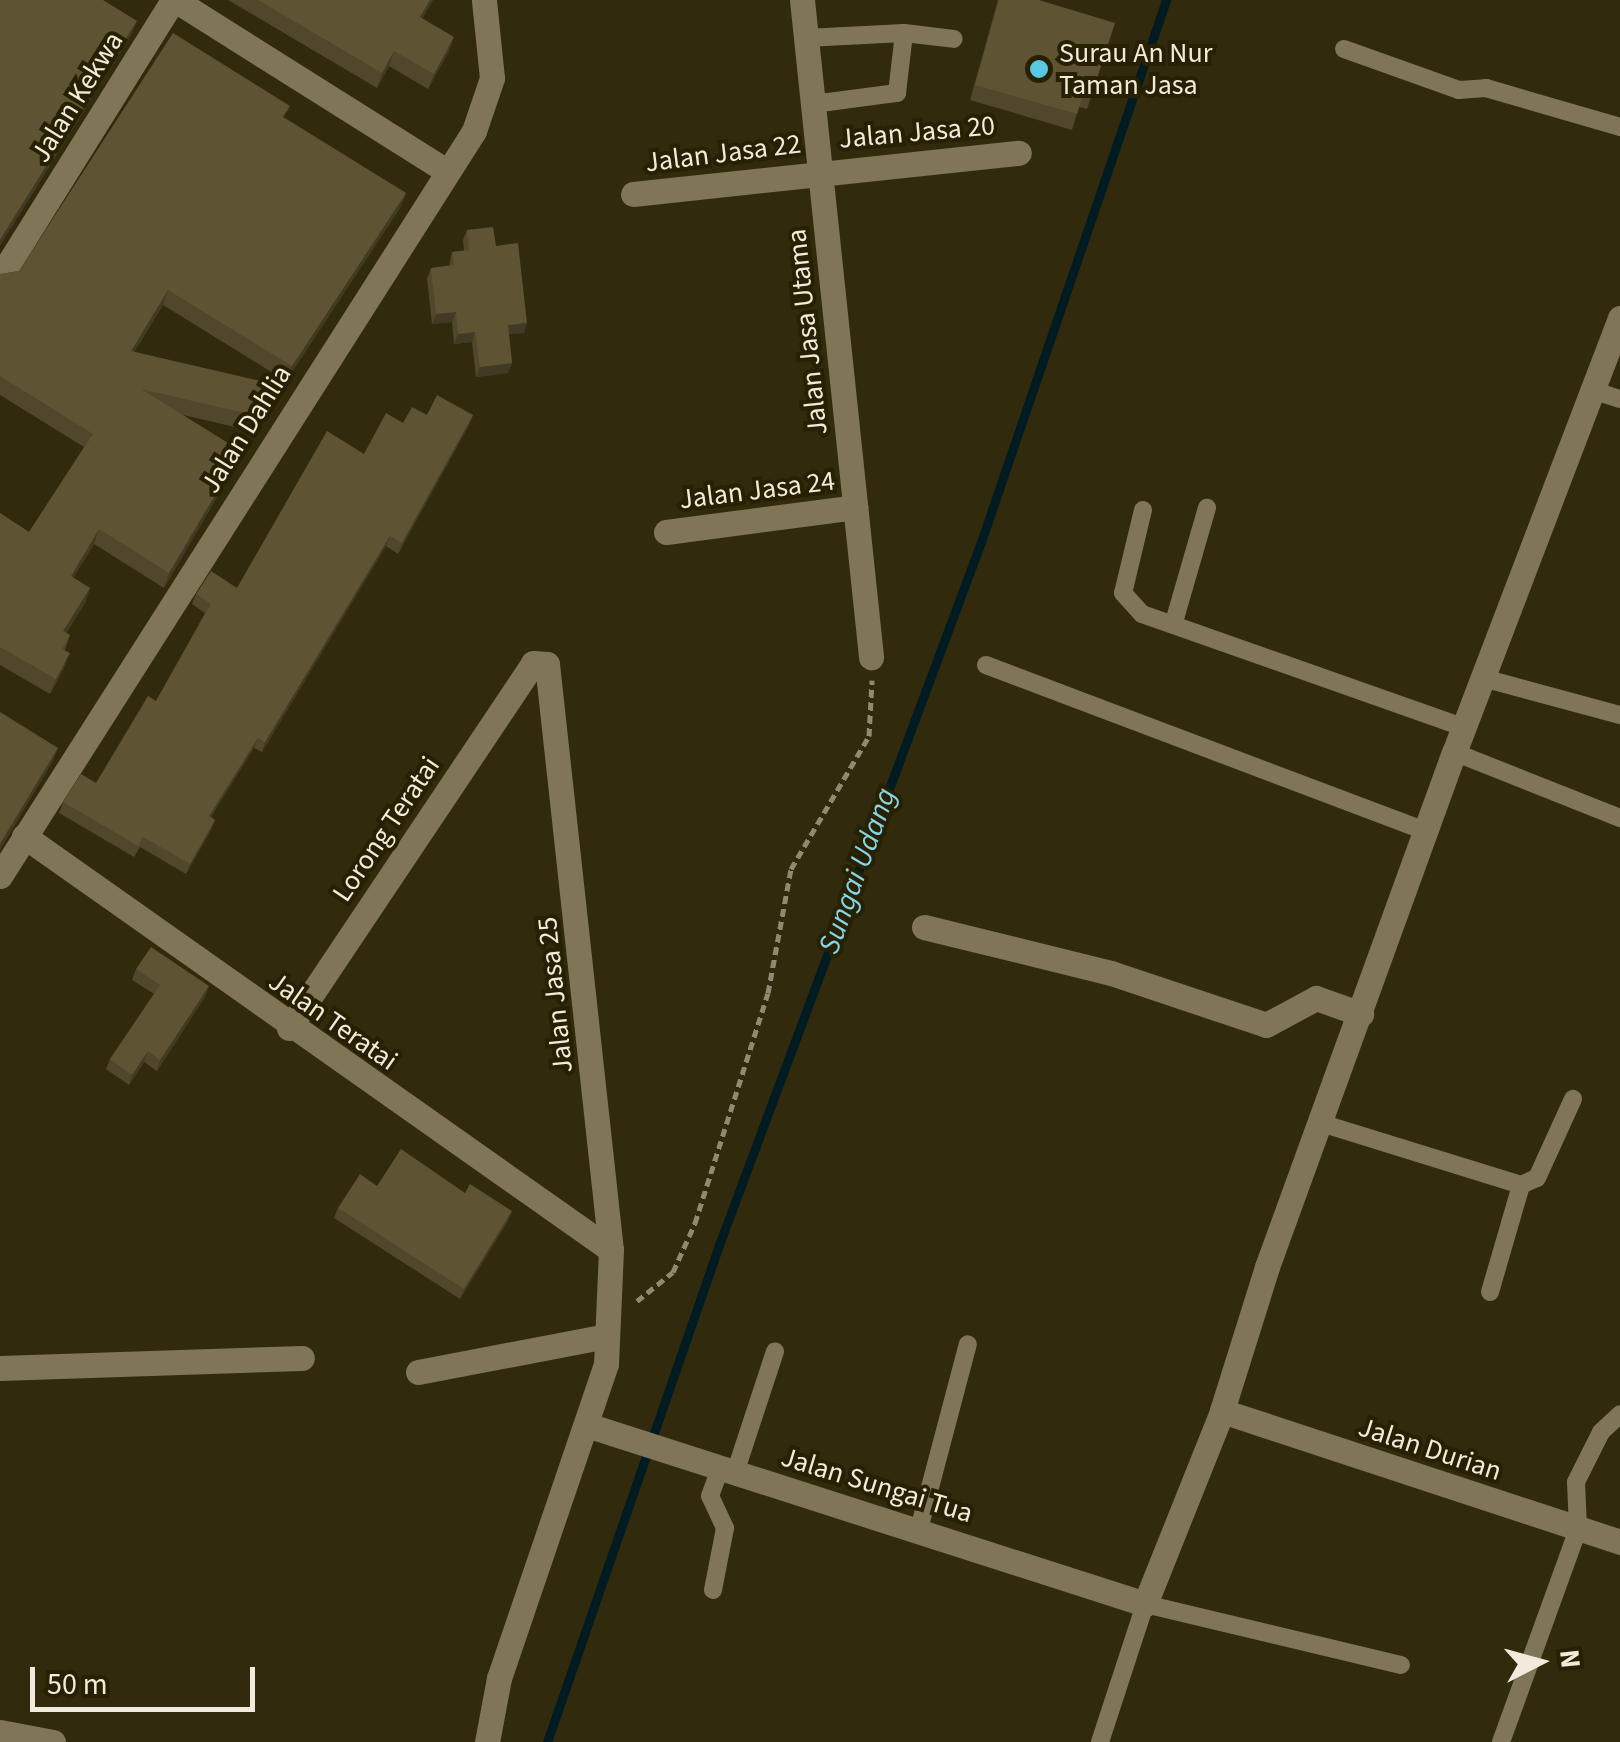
<!DOCTYPE html>
<html>
<head>
<meta charset="utf-8">
<style>
	body { margin:0 }
	#map { position:relative; width:1620px; height:1742px; overflow:hidden; background:#322a0c; font-family:"Source Sans 3",sans-serif }
	div>[style] { position:absolute }
	[style*='--x'] { left:calc(var(--x)*1px); top:calc(var(--y)*1px); width:calc(var(--w)*1px); rotate:calc(var(--a)*1deg) }
	.stream>* { height:9px; margin:-4.5px; padding:0 4.5px; transform-origin:4.5px; border-radius:4.5px; background:#001b22 }
	.path>* { height:5px; margin-top:-2.5px; transform-origin:0; background:repeating-linear-gradient(90deg,#908a72 0 8px,transparent 0 13px) }
	.service>* { height:18px; margin:-9px; padding:0 9px; transform-origin:9px; border-radius:9px; background:#807657 }
	.minor>* { height:25px; margin:-12.5px; padding:0 12.5px; transform-origin:12.5px; border-radius:12.5px; background:#807657 }
	.tertiary>* { height:25px; margin:-12.5px; padding:0 12.5px; transform-origin:12.5px; border-radius:12.5px; background:#807657 }
	.wall>* { inset:0; background:#51472c }
	.shaded-wall>* { inset:0; background:#423a24 }
	.building>* { inset:0; background:#5e5333 }
	.dots>* { width:28px; height:28px; translate:-50% -50%; box-sizing:border-box; border:5px solid #282003; border-radius:50% }
	span { translate:-50% -50%; white-space:nowrap; text-align:center; line-height:1.15; -webkit-text-stroke:8px #282003; paint-order:stroke }
	.poi-label { font-size:28px; color:#f0ebda }
	.left { translate:0 -50%; text-align:left }
	.street-label { font-size:28px; color:#f0ebda }
	.water-label { font-size:30px; color:#86d4e6; font-style:italic }
	.north { position:absolute; left:1490px; top:1612px; width:100px; height:100px; -webkit-text-stroke:8px #282003; paint-order:stroke; rotate:84deg; font-size:28px; font-weight:700; line-height:40px; text-align:center; color:#f0ebda }
	.north::after { content:''; display:block; margin:auto; width:35px; height:45px; background:#f0ebda; clip-path:polygon(50% 0,100% 100%,50% 72%,0 100%) }
	.scale { position:absolute; left:30px; top:1667px; width:225px; height:45px; box-sizing:border-box; border:5px solid #f0ebda; border-top:0; padding-left:12px; font-size:30px; line-height:35px; white-space:nowrap; color:#f0ebda; -webkit-text-stroke:8px #282003; paint-order:stroke }
</style>
</head>
<body>
<div id="map">
	<div class="stream">
		<div style="--x:547;--y:1742;--w:526;--a:-70.91"></div>
		<div style="--x:719;--y:1245;--w:750;--a:-69.56"></div>
		<div style="--x:981;--y:542;--w:573;--a:-71.15"></div>
	</div>
	<div class="path">
		<div style="--x:637;--y:1301;--w:46;--a:-38.9"></div>
		<div style="--x:673;--y:1272;--w:54;--a:-65.8"></div>
		<div style="--x:695;--y:1223;--w:241;--a:-72.4"></div>
		<div style="--x:768;--y:993;--w:126;--a:-79.5"></div>
		<div style="--x:791;--y:869;--w:154;--a:-59.6"></div>
		<div style="--x:869;--y:736;--w:56;--a:-86.9"></div>
	</div>
	<div class="service">
		<div style="--x:806;--y:38;--w:98;--a:-2.9"></div>
		<div style="--x:904;--y:33;--w:50;--a:6.8"></div>
		<div style="--x:1344;--y:49;--w:122;--a:19.6"></div>
		<div style="--x:1459;--y:90;--w:27;--a:-4"></div>
		<div style="--x:1486;--y:88;--w:140;--a:16.2"></div>
		<div style="--x:813;--y:104;--w:85;--a:-7.5"></div>
		<div style="--x:897;--y:93;--w:60;--a:-83.3"></div>
		<div style="--x:1595;--y:391;--w:26;--a:18"></div>
		<div style="--x:1143;--y:510;--w:85;--a:103.5"></div>
		<div style="--x:1123;--y:593;--w:28;--a:48"></div>
		<div style="--x:1142;--y:614;--w:340;--a:19.4"></div>
		<div style="--x:1174;--y:622;--w:119;--a:-73.9"></div>
		<div style="--x:986;--y:665;--w:469;--a:20.7"></div>
		<div style="--x:1483;--y:678;--w:142;--a:15.1"></div>
		<div style="--x:1454;--y:752;--w:179;--a:21.7"></div>
		<div style="--x:1324;--y:1124;--w:206;--a:17.2"></div>
		<div style="--x:1521;--y:1185;--w:17;--a:-24"></div>
		<div style="--x:1537;--y:1178;--w:87;--a:-65.5"></div>
		<div style="--x:1490;--y:1292;--w:111;--a:-73.8"></div>
		<div style="--x:735;--y:1473;--w:128;--a:-71.8"></div>
		<div style="--x:919;--y:1529;--w:191;--a:-75.2"></div>
		<div style="--x:713;--y:1590;--w:63;--a:-79"></div>
		<div style="--x:725;--y:1528;--w:35;--a:-115"></div>
		<div style="--x:710;--y:1496;--w:30;--a:-70"></div>
		<div style="--x:1100;--y:1742;--w:145;--a:-71.9"></div>
		<div style="--x:1145;--y:1604;--w:263;--a:13.4"></div>
		<div style="--x:1501;--y:1742;--w:226;--a:-70.1"></div>
		<div style="--x:1578;--y:1529;--w:47;--a:-92.4"></div>
		<div style="--x:1576;--y:1482;--w:56;--a:-63.4"></div>
		<div style="--x:1601;--y:1432;--w:26;--a:-43"></div>
	</div>
	<div class="minor">
		<div style="--x:175;--y:0;--w:319;--a:32.2"></div>
		<div style="--x:802;--y:0;--w:661;--a:84"></div>
		<div style="--x:633;--y:194;--w:388;--a:-6.1"></div>
		<div style="--x:0;--y:277;--w:327;--a:-58"></div>
		<div style="--x:666;--y:532;--w:191;--a:-7.5"></div>
		<div style="--x:24;--y:836;--w:718;--a:35.19"></div>
		<div style="--x:0;--y:876;--w:883;--a:-57.53"></div>
		<div style="--x:474;--y:131;--w:56;--a:-71.2"></div>
		<div style="--x:492;--y:78;--w:78;--a:-95.9"></div>
		<div style="--x:924;--y:927;--w:193;--a:13.8"></div>
		<div style="--x:1111;--y:973;--w:163;--a:18.5"></div>
		<div style="--x:1266;--y:1025;--w:57;--a:-28.4"></div>
		<div style="--x:1316;--y:998;--w:48;--a:19.6"></div>
		<div style="--x:289;--y:1028;--w:439;--a:-56.2"></div>
		<div style="--x:533;--y:663;--w:14;--a:4"></div>
		<div style="--x:547;--y:664;--w:589;--a:83.77"></div>
		<div style="--x:611;--y:1250;--w:114;--a:92.5"></div>
		<div style="--x:606;--y:1364;--w:332;--a:108.8"></div>
		<div style="--x:499;--y:1678;--w:65;--a:100.6"></div>
		<div style="--x:0;--y:1368;--w:302;--a:-1.9"></div>
		<div style="--x:418;--y:1372;--w:192;--a:-10.8"></div>
		<div style="--x:590;--y:1426;--w:583;--a:17.78"></div>
		<div style="--x:1145;--y:1604;--w:208;--a:-68.2"></div>
		<div style="--x:0;--y:1732;--w:54;--a:10.7"></div>
	</div>
	<div class="tertiary">
		<div style="--x:1620;--y:318;--w:465;--a:110.9"></div>
		<div style="--x:1454;--y:752;--w:548;--a:109.96"></div>
		<div style="--x:1267;--y:1267;--w:151;--a:107.4"></div>
		<div style="--x:1222;--y:1411;--w:419;--a:18.2"></div>
	</div>
	<div class="wall">
		<div style="clip-path:polygon(228px 0,433px 0,422px 18px,449px 51px,428px 89px,389px 66px,377px 88px)"></div>
		<div style="clip-path:polygon(998px 0,1039px 0,1092px 94px,1087px 109px,1079px 107px,1072px 130px,970px 100px)"></div>
		<div style="clip-path:polygon(286px 119px,406px 193px,400px 208px,286px 381px,163px 305px,134px 352px,257px 416px,252px 431px,183px 415px,235px 466px,164px 588px,94px 544px,73px 578px,90px 588px,85px 603px,66px 633px,70px 635px,65px 650px,64px 668px,50px 694px,0 665px,0 513px,29px 532px,84px 447px,0 395px,0 274px,19px 271px)"></div>
		<div style="clip-path:polygon(467px 230px,496px 246px,524px 333px,509px 334px,512px 363px,508px 373px,476px 377px,472px 342px,454px 344px,452px 322px,432px 324px,427px 279px,431px 268px,449px 266px,452px 252px,464px 251px,463px 240px)"></div>
		<div style="clip-path:polygon(427px 415px,473px 415px,469px 425px,398px 554px,386px 546px,262px 752px,254px 748px,211px 817px,215px 820px,211px 830px,186px 874px,140px 847px,134px 857px,59px 813px,63px 802px,96px 783px,156px 701px,205px 613px,192px 604px,196px 594px,237px 588px,364px 454px,403px 423px)"></div>
		<div style="clip-path:polygon(136px 969px,205px 997px,157px 1071px,144px 1062px,129px 1085px,106px 1069px,110px 1059px,154px 994px,132px 980px)"></div>
		<div style="clip-path:polygon(377px 1186px,508px 1221px,460px 1299px,334px 1218px,338px 1208px)"></div>
	</div>
	<div class="shaded-wall">
		<div style="clip-path:polygon(430px 0,433px 0,415px 32px,420px 17px)"></div>
		<div style="clip-path:polygon(137px 21px,131px 36px,0 246px,0 240px)"></div>
		<div style="clip-path:polygon(454px 37px,449px 51px,428px 89px,434px 74px)"></div>
		<div style="clip-path:polygon(394px 51px,389px 66px,377px 88px,382px 73px)"></div>
		<div style="clip-path:polygon(406px 193px,400px 208px,286px 381px,292px 366px)"></div>
		<div style="clip-path:polygon(168px 290px,163px 305px,125px 366px,131px 351px)"></div>
		<div style="clip-path:polygon(456px 312px,452px 322px,432px 324px,436px 314px)"></div>
		<div style="clip-path:polygon(527px 323px,524px 333px,504px 335px,508px 325px)"></div>
		<div style="clip-path:polygon(475px 332px,472px 342px,454px 344px,458px 334px)"></div>
		<div style="clip-path:polygon(512px 363px,508px 373px,476px 377px,480px 367px)"></div>
		<div style="clip-path:polygon(473px 415px,469px 425px,398px 554px,402px 543px)"></div>
		<div style="clip-path:polygon(241px 451px,235px 466px,164px 588px,169px 573px)"></div>
		<div style="clip-path:polygon(99px 529px,94px 544px,65px 591px,71px 576px)"></div>
		<div style="clip-path:polygon(390px 536px,386px 546px,262px 752px,265px 742px)"></div>
		<div style="clip-path:polygon(90px 588px,85px 603px,58px 646px,63px 631px)"></div>
		<div style="clip-path:polygon(70px 653px,64px 668px,50px 694px,56px 679px)"></div>
		<div style="clip-path:polygon(258px 738px,254px 748px,205px 826px,209px 816px)"></div>
		<div style="clip-path:polygon(58px 748px,52px 763px,0 850px,0 844px)"></div>
		<div style="clip-path:polygon(215px 820px,211px 830px,186px 874px,190px 864px)"></div>
		<div style="clip-path:polygon(209px 986px,205px 997px,157px 1071px,160px 1060px)"></div>
		<div style="clip-path:polygon(148px 1051px,144px 1062px,129px 1085px,132px 1075px)"></div>
		<div style="clip-path:polygon(512px 1211px,508px 1221px,460px 1299px,464px 1289px)"></div>
	</div>
	<div class="building">
		<div style="clip-path:polygon(0 0,103px 0,137px 21px,0 240px)"></div>
		<div style="clip-path:polygon(258px 0,430px 0,420px 17px,454px 37px,434px 74px,394px 51px,382px 73px)"></div>
		<div style="clip-path:polygon(999px 0,1039px 0,1115px 23px,1092px 94px,1084px 92px,1077px 114px,975px 85px)"></div>
		<div style="clip-path:polygon(173px 33px,290px 106px,283px 117px,406px 193px,292px 366px,168px 290px,131px 351px,265px 382px,257px 416px,141px 389px,241px 451px,169px 573px,99px 529px,71px 576px,90px 588px,63px 631px,70px 635px,62px 649px,70px 653px,56px 679px,0 647px,0 513px,29px 532px,93px 434px,0 376px,0 274px,19px 271px)"></div>
		<div style="clip-path:polygon(493px 227px,496px 246px,518px 243px,527px 323px,508px 325px,512px 363px,480px 367px,475px 332px,458px 334px,456px 312px,436px 314px,431px 268px,454px 265px,452px 252px,469px 250px,467px 230px)"></div>
		<div style="clip-path:polygon(437px 395px,473px 415px,402px 543px,390px 536px,265px 742px,258px 738px,209px 816px,215px 820px,190px 864px,143px 837px,138px 846px,63px 802px,81px 774px,96px 783px,148px 696px,156px 701px,211px 604px,196px 594px,211px 571px,237px 588px,327px 431px,364px 454px,386px 413px,403px 423px,412px 407px,427px 415px)"></div>
		<div style="clip-path:polygon(0 712px,58px 748px,0 844px)"></div>
		<div style="clip-path:polygon(151px 947px,209px 986px,160px 1060px,148px 1051px,132px 1075px,110px 1059px,160px 985px,136px 969px)"></div>
		<div style="clip-path:polygon(401px 1149px,465px 1193px,470px 1184px,512px 1211px,464px 1289px,338px 1208px,360px 1174px,377px 1186px)"></div>
	</div>
	<div class="dots">
		<div style="left:1039px;top:69px;background:#57c9e2"></div>
	</div>
	<div class="poi-label">
		<span class="left" style="left:1059px;top:69px">Surau An Nur<br>Taman Jasa</span>
	</div>
	<div class="street-label">
		<span style="left:77px;top:97px;rotate:-58deg">Jalan Kekwa</span>
		<span style="left:917px;top:132px;rotate:-5deg">Jalan Jasa 20</span>
		<span style="left:723px;top:153px;rotate:-7deg">Jalan Jasa 22</span>
		<span style="left:807px;top:332px;rotate:-96deg">Jalan Jasa Utama</span>
		<span style="left:246px;top:429px;rotate:-58deg">Jalan Dahlia</span>
		<span style="left:757px;top:490px;rotate:-7deg">Jalan Jasa 24</span>
		<span style="left:386px;top:829px;rotate:-56deg">Lorong Teratai</span>
		<span style="left:555px;top:995px;rotate:-96deg">Jalan Jasa 25</span>
		<span style="left:333px;top:1021px;rotate:35deg">Jalan Teratai</span>
		<span style="left:1430px;top:1449px;rotate:18deg">Jalan Durian</span>
		<span style="left:877px;top:1485px;rotate:17deg">Jalan Sungai Tua</span>
	</div>
	<div class="water-label">
		<span style="left:858px;top:871px;rotate:-70deg">Sungai Udang</span>
	</div>
	<div class="north">N</div>
	<div class="scale">50 m</div>
</div>
</body>
</html>
